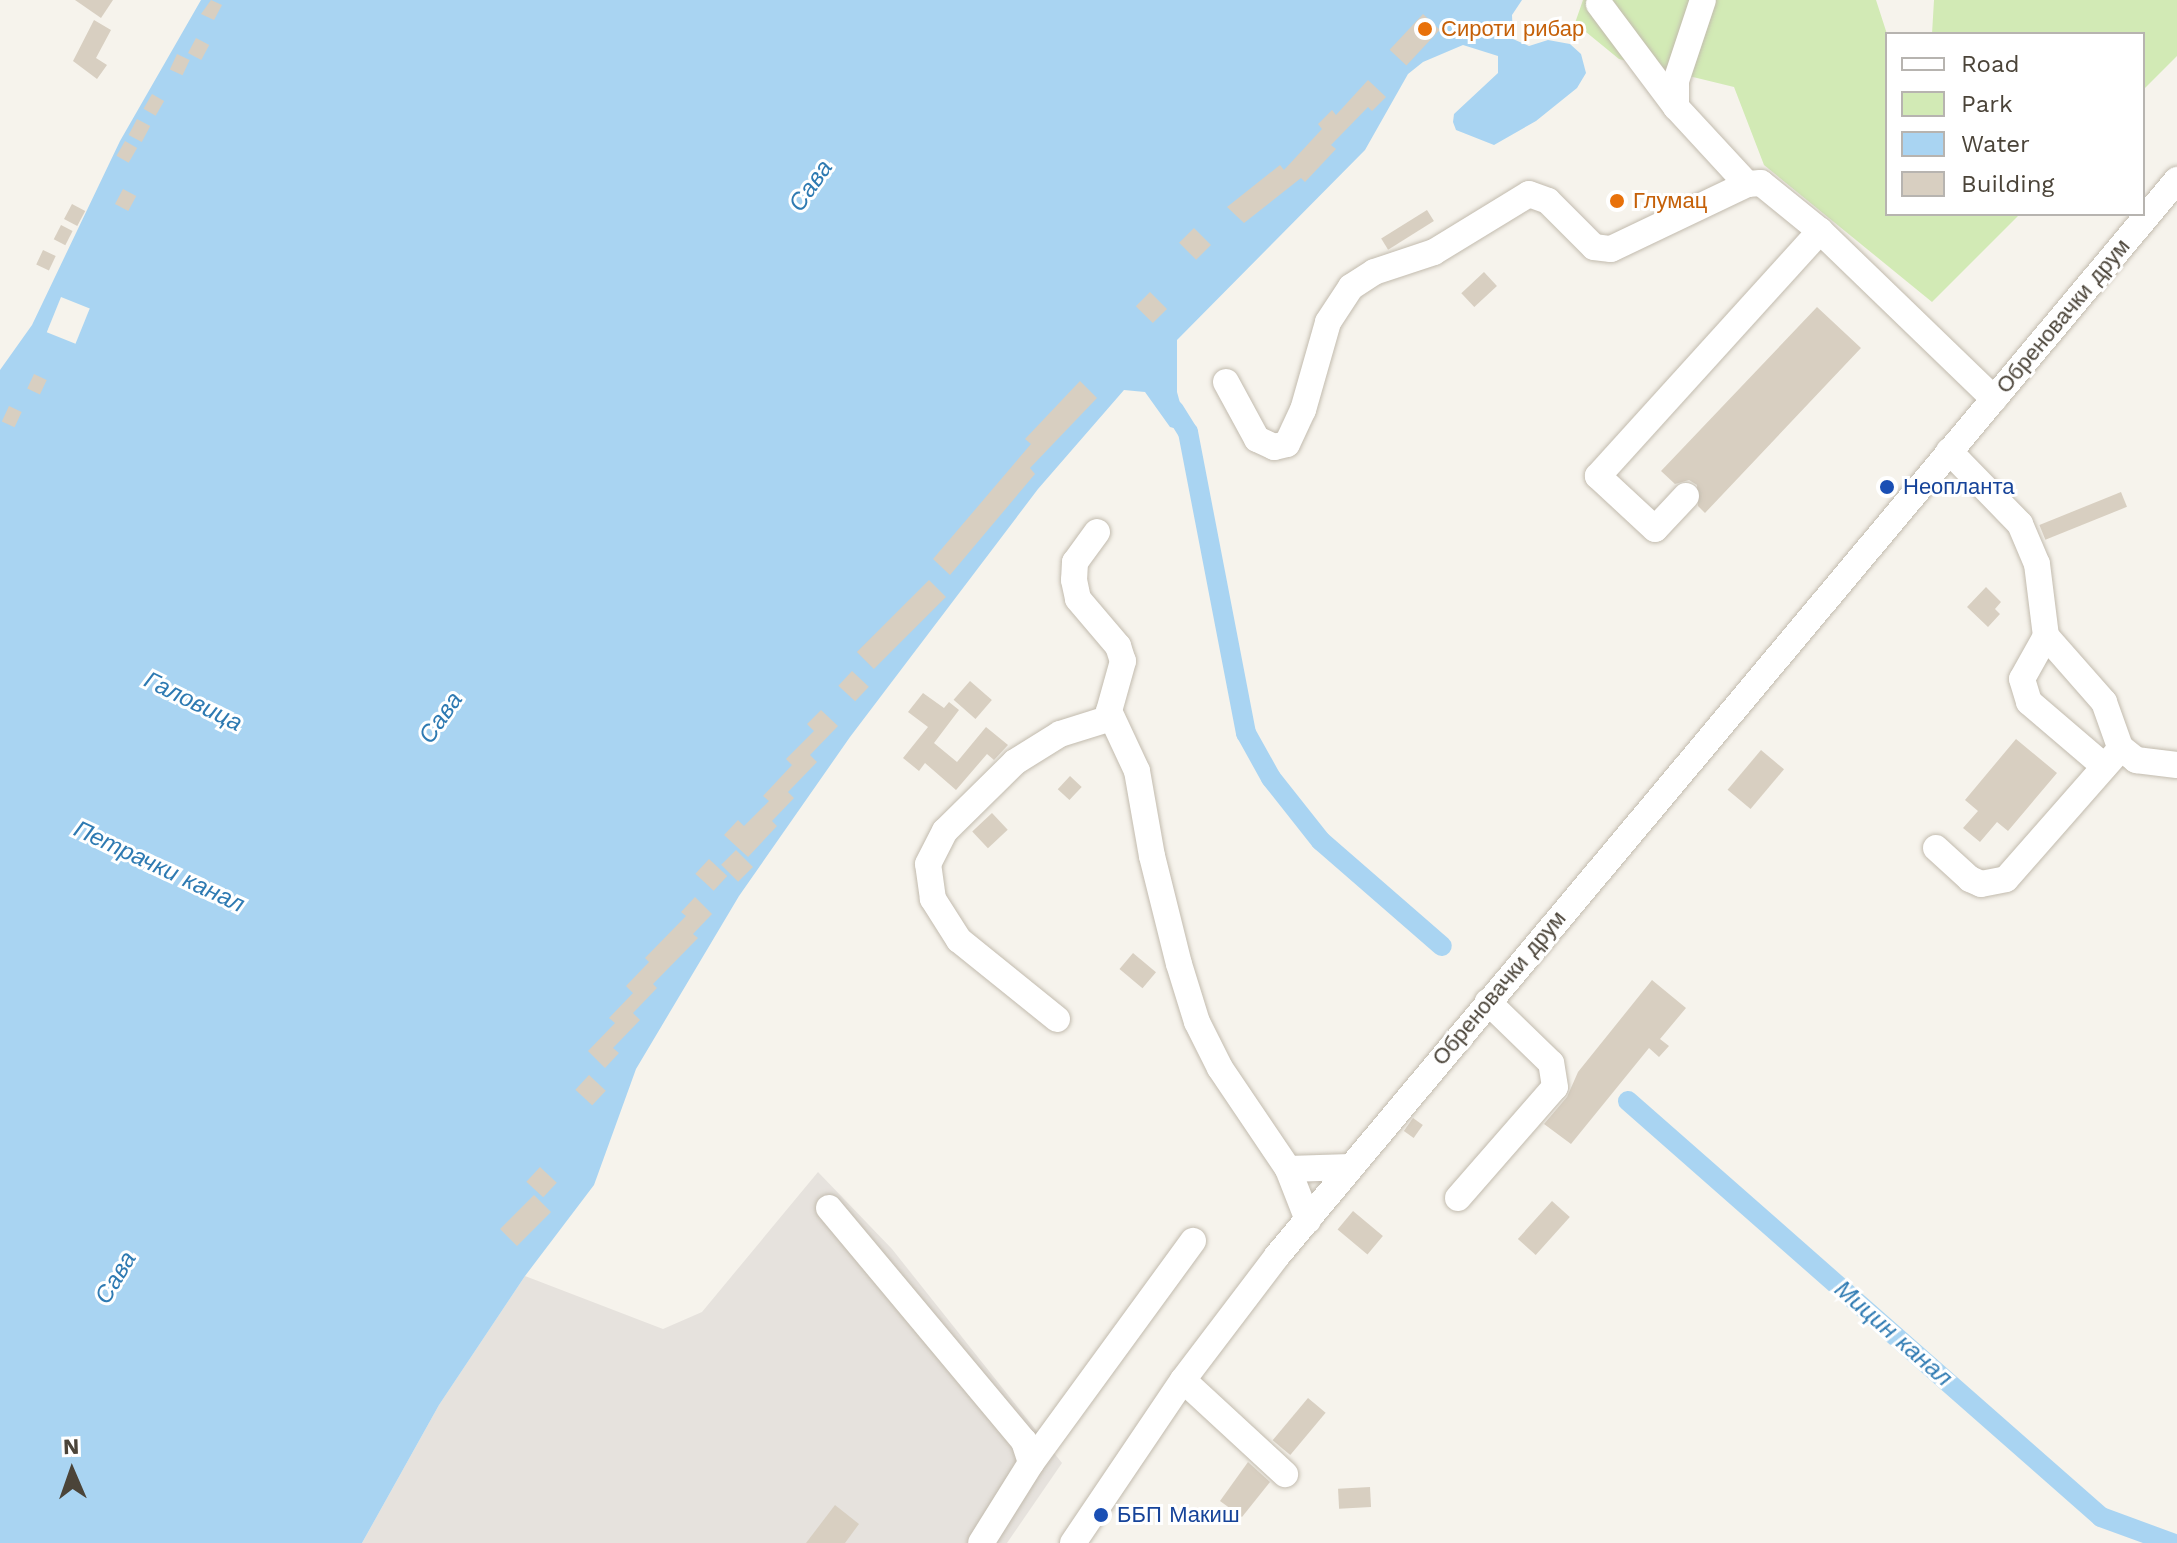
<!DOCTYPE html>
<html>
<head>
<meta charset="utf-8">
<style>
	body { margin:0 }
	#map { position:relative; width:2177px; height:1543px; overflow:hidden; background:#f6f3ec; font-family:"Work Sans",sans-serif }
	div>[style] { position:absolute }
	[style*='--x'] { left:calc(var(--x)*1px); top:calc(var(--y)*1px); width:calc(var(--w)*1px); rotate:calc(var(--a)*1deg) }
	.industrial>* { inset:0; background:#e6e2dd }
	.green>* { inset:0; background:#d2eab5 }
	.water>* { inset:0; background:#a9d4f2 }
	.pier>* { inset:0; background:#f6f3ec; transform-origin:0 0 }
	.canal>* { height:20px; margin:-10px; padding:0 10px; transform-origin:10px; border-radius:10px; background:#a9d4f2 }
	.building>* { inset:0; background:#d8cfc1; transform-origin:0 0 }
	.roads { filter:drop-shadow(0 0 2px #c2bbae) drop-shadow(0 0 2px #c2bbae) }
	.minor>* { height:26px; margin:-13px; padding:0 13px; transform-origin:13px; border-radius:13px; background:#fff }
	.dots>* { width:22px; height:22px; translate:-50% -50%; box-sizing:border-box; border:4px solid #fff; border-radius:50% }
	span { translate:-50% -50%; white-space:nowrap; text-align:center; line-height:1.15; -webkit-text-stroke:6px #fff; paint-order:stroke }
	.food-label { font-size:22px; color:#c56008 }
	.left { translate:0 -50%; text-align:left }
	.street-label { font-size:22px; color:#4b4439 }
	.transit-label { font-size:22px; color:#164399 }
	.water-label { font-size:24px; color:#2e7ab2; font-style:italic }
	.legend { position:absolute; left:1885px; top:32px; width:260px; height:184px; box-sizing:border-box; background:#fff; border:2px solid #b7b4b0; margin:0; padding:10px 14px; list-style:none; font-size:24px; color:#4b4439 }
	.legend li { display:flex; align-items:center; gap:16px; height:40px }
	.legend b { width:40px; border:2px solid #b7b4b0 }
	.north { position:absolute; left:32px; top:1431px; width:80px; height:80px; -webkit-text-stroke:6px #fff; paint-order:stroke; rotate:358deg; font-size:22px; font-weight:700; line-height:32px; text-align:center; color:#4b4439 }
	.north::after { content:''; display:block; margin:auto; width:28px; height:36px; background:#4b4439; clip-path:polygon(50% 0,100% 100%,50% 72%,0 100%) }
</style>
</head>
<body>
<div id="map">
	<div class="industrial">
		<div style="clip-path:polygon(818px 1172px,892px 1249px,1062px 1463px,1007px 1543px,362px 1543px,439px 1405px,525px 1276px,663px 1329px,702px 1312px)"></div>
	</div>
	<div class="green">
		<div style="clip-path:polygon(1583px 0,1876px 0,1887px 34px,1887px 214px,2020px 214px,1932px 302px,1764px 165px,1734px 87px,1619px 59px,1575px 23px)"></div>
		<div style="clip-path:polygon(1934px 0,2177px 0,2177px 56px,2143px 90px,2143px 34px,1932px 34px)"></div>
	</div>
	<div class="water">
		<div style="clip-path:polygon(201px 0,1522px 0,1512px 15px,1513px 39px,1529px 46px,1548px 40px,1570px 44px,1581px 54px,1586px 73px,1577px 88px,1536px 121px,1494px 145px,1456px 130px,1453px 122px,1454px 114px,1498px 73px,1498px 56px,1463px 45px,1423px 62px,1408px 74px,1365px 150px,1177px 340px,1177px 392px,1188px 432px,1170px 427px,1145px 392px,1124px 390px,1038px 489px,850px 737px,739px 896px,636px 1069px,594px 1185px,525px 1276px,439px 1405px,362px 1543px,0 1543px,0 370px,32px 325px,120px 141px)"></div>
	</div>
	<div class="pier">
		<div style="left:61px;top:297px;width:31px;height:38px;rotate:22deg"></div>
	</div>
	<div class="canal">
		<div style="--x:1174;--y:410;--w:26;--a:58"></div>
		<div style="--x:1188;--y:432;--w:307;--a:79.1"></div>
		<div style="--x:1246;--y:733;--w:51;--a:60.9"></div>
		<div style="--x:1271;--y:778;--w:80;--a:51.6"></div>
		<div style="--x:1321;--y:841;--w:160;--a:41"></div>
		<div style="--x:1628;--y:1101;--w:630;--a:41.33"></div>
		<div style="--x:2101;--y:1517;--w:76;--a:20.1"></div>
	</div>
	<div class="building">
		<div style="clip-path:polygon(75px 0,113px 0,101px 18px)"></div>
		<div style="clip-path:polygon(211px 0,222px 5px,214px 20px,201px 14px)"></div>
		<div style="left:1423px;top:14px;width:23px;height:49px;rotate:43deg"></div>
		<div style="clip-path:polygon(94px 20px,111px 30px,96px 58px,107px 65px,97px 79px,73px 61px)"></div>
		<div style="left:196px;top:38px;width:15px;height:17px;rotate:28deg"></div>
		<div style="left:177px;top:54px;width:14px;height:17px;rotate:25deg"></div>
		<div style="clip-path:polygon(1368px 80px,1386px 97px,1372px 111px,1368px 107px,1331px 145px,1336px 149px,1305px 182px,1301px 178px,1244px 223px,1227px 207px,1280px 165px,1284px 170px,1322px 129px,1318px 124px,1332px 110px,1336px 115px)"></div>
		<div style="left:152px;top:94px;width:14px;height:17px;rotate:30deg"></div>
		<div style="left:137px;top:119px;width:15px;height:18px;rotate:28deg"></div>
		<div style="left:125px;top:141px;width:14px;height:17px;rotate:30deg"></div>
		<div style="left:123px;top:189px;width:15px;height:17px;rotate:28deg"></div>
		<div style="left:72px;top:204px;width:15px;height:17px;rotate:28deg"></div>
		<div style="left:1427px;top:210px;width:13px;height:54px;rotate:58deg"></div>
		<div style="left:61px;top:225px;width:13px;height:16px;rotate:27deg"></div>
		<div style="left:1194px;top:228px;width:24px;height:21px;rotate:45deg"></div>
		<div style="left:43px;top:250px;width:14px;height:16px;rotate:25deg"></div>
		<div style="left:1484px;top:272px;width:19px;height:31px;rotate:47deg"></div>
		<div style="left:1150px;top:292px;width:24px;height:20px;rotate:45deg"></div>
		<div style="clip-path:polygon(1817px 307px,1861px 348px,1705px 513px,1698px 506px,1697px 485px,1689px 480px,1675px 484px,1661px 471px)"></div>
		<div style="left:34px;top:374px;width:14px;height:16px;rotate:25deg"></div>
		<div style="clip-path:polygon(1080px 381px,1097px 398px,1030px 468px,1035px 474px,950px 575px,933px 559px,1031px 444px,1025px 439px)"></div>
		<div style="left:9px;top:406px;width:14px;height:17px;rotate:25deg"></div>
		<div style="left:2121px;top:492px;width:16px;height:88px;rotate:68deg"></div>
		<div style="left:929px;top:580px;width:24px;height:102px;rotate:45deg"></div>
		<div style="clip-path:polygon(1986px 587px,2001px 602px,1995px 609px,2000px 614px,1988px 627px,1967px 607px)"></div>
		<div style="left:852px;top:671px;width:23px;height:20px;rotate:43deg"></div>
		<div style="left:970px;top:681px;width:29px;height:25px;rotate:41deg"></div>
		<div style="clip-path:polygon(923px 693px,944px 708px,949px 702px,959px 710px,934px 743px,957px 762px,986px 727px,1008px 745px,994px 760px,987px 754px,956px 790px,925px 763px,919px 771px,903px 758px,928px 727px,908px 712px)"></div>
		<div style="clip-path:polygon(821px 710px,838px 726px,810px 755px,817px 762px,788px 792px,794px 798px,772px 821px,777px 826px,748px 857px,724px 835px,738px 820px,744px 826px,769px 801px,763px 796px,792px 765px,786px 759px,814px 731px,807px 724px)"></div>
		<div style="clip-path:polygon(2016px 739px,2057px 773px,2008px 831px,1997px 822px,1980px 842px,1963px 828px,1978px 811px,1965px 800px)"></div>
		<div style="left:1761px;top:750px;width:30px;height:52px;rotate:40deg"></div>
		<div style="left:1070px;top:776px;width:16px;height:18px;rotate:43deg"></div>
		<div style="left:992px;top:813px;width:23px;height:27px;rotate:47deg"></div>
		<div style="left:736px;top:850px;width:24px;height:21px;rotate:45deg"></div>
		<div style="left:709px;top:859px;width:25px;height:20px;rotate:43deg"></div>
		<div style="clip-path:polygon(695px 897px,712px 914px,693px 934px,698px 938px,653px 984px,657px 988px,633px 1013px,640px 1020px,613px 1048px,619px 1053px,605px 1068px,588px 1051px,615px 1023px,609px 1018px,633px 993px,626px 986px,649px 962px,645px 958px,686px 916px,681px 912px)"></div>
		<div style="left:1133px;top:953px;width:30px;height:21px;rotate:40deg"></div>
		<div style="clip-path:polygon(1652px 980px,1686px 1008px,1660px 1039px,1669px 1046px,1659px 1057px,1649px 1048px,1571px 1144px,1544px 1124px,1567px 1097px,1578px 1072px)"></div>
		<div style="left:589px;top:1075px;width:23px;height:20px;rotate:43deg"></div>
		<div style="left:1413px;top:1118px;width:12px;height:16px;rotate:35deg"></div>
		<div style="left:540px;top:1167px;width:23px;height:20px;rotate:43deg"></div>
		<div style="left:534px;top:1195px;width:24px;height:48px;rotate:45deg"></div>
		<div style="left:1552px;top:1201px;width:24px;height:51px;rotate:42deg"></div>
		<div style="left:1353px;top:1211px;width:39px;height:24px;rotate:40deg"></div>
		<div style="left:1308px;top:1398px;width:23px;height:55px;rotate:40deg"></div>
		<div style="clip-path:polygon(1248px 1462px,1270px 1482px,1242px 1517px,1220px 1501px)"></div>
		<div style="left:1370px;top:1487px;width:20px;height:32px;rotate:87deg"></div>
		<div style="clip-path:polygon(835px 1505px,859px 1524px,845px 1543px,806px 1543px)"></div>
	</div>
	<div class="roads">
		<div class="minor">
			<div style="--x:1599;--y:4;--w:129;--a:53.2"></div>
			<div style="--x:1676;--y:107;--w:105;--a:47.3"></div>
			<div style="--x:1676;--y:107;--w:26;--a:-90"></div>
			<div style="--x:1676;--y:81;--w:85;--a:-71.6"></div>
			<div style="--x:1226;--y:382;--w:65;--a:61.5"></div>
			<div style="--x:1257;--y:439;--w:19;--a:25"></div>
			<div style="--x:1274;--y:447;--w:13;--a:-13"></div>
			<div style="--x:1287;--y:444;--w:38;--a:-65"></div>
			<div style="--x:1303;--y:410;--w:91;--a:-74.1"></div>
			<div style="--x:1328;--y:322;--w:42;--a:-56.7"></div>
			<div style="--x:1351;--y:287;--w:27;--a:-33"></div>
			<div style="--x:1374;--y:272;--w:63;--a:-18.4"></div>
			<div style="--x:1434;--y:252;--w:111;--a:-31.4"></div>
			<div style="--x:1529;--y:194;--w:20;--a:20"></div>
			<div style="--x:1548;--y:201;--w:65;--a:45"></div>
			<div style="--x:1594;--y:247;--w:17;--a:7"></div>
			<div style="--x:1611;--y:249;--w:151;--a:-25.5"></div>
			<div style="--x:1747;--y:184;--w:14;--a:-4"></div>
			<div style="--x:1761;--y:183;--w:76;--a:39.1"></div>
			<div style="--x:1820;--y:231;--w:242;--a:44"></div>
			<div style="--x:1949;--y:451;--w:102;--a:45.8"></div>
			<div style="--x:2020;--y:524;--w:43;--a:67"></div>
			<div style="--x:2037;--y:564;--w:73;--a:82.9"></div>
			<div style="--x:2046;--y:636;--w:88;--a:48.7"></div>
			<div style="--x:2104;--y:702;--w:48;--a:70.4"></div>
			<div style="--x:2120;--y:747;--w:21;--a:39"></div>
			<div style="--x:2136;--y:760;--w:41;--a:7"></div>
			<div style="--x:1686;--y:496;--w:45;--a:133.2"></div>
			<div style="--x:1655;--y:529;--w:78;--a:-137.1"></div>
			<div style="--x:1598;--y:476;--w:331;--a:-47.8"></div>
			<div style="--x:1097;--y:532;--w:37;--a:126"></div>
			<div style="--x:1075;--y:562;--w:18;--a:93"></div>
			<div style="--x:1074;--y:580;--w:19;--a:78"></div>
			<div style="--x:1078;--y:599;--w:62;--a:49.6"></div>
			<div style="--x:1118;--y:646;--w:16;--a:72"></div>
			<div style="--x:1123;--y:661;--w:52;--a:105.6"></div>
			<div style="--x:1109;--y:711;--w:66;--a:65"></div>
			<div style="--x:1137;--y:771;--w:86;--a:80"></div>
			<div style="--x:1152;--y:856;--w:111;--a:76"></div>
			<div style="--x:1179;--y:964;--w:61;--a:72.8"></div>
			<div style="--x:1197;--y:1022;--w:51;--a:63.4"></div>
			<div style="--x:1220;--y:1068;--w:122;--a:56"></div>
			<div style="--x:1288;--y:1169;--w:55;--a:68.6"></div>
			<div style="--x:2046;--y:636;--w:49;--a:119.2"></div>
			<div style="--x:2022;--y:679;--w:24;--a:73"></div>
			<div style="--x:2029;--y:702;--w:99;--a:40.5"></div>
			<div style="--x:1936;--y:848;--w:46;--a:42.4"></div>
			<div style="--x:1970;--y:879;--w:12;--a:24"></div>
			<div style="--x:1981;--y:884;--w:25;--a:-11"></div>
			<div style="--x:2006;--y:879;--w:174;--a:-48.7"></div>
			<div style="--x:1057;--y:1019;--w:126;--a:-141.1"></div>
			<div style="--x:959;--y:940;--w:49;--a:-122.4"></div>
			<div style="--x:933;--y:899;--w:35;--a:-98"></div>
			<div style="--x:928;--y:864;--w:37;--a:-63"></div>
			<div style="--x:945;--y:831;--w:98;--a:-44.6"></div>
			<div style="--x:1015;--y:762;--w:53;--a:-31.9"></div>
			<div style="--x:1060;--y:734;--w:53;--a:-17.4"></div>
			<div style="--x:1288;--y:1169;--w:63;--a:-1.8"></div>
			<div style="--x:1458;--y:1198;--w:147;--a:-48.9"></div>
			<div style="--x:1555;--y:1087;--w:24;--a:-99"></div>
			<div style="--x:1551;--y:1063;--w:88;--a:-135.9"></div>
			<div style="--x:829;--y:1208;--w:304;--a:50.1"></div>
			<div style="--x:1024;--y:1441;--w:23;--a:72"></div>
			<div style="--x:1031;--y:1463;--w:94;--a:122"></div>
			<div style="--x:1183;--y:1380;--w:139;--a:42.7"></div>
			<div style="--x:1031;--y:1463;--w:275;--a:-53.9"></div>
			<div style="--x:1073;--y:1543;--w:197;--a:-56"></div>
			<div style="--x:1183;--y:1380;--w:156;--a:-52.8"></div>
			<div style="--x:1277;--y:1256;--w:1403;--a:-50.09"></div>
		</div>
	</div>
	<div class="dots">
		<div style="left:1425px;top:29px;background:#e8710a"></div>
		<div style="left:1617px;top:201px;background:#e8710a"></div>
		<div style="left:1887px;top:487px;background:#1a4fb4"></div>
		<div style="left:1101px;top:1515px;background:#1a4fb4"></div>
	</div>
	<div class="food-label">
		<span class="left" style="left:1441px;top:29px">Сироти рибар</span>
		<span class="left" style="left:1633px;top:201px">Глумац</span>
	</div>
	<div class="street-label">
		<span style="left:2063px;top:316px;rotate:-50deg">Обреновачки друм</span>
		<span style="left:1499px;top:988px;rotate:-50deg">Обреновачки друм</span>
	</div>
	<div class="transit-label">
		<span class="left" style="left:1903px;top:487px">Неопланта</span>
		<span class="left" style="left:1117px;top:1515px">ББП Макиш</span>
	</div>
	<div class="water-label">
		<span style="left:811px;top:186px;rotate:-55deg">Сава</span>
		<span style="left:193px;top:702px;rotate:26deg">Галовица</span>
		<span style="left:441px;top:718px;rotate:-55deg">Сава</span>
		<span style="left:159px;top:867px;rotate:25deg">Петрачки канал</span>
		<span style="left:116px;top:1278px;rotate:-59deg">Сава</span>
		<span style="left:1893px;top:1334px;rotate:41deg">Мицин канал</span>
	</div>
	<ul class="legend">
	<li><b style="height:10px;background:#fff"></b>Road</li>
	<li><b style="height:22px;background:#d2eab5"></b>Park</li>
	<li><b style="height:22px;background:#a9d4f2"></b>Water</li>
	<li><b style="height:22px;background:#d8cfc1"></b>Building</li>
	</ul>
	<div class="north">N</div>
</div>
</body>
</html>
